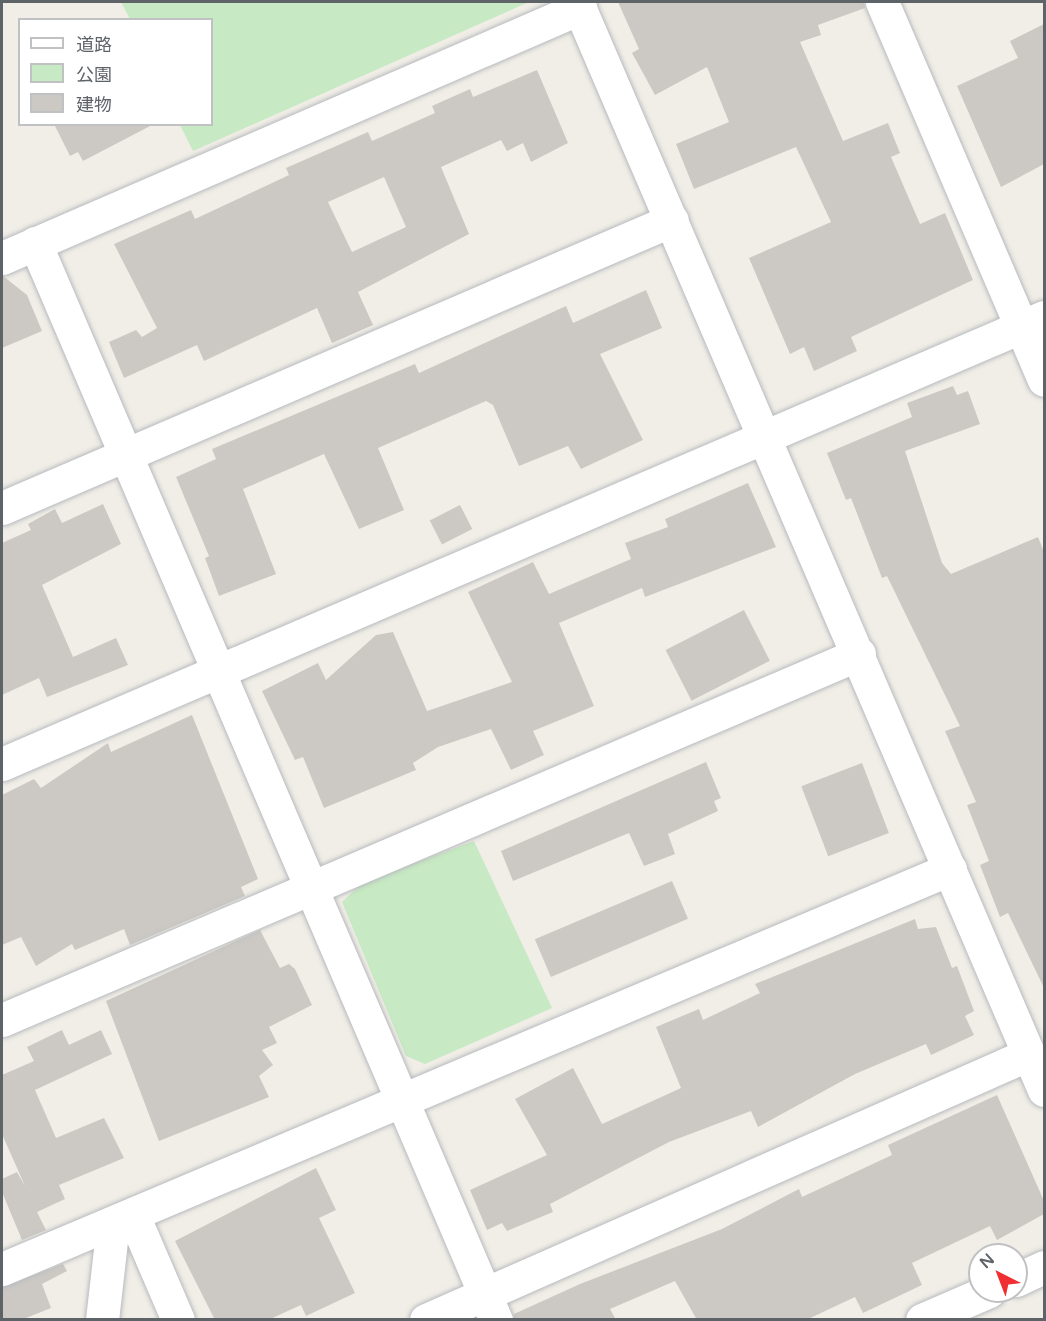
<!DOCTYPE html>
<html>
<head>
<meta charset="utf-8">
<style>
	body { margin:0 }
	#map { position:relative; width:1046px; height:1321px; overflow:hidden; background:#f1eee7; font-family:"Varela Round","Noto Sans JP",sans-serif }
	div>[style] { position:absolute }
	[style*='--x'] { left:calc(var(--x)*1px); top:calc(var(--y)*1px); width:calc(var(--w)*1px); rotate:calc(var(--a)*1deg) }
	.green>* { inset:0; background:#c7e9c3 }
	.building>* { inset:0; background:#ccc9c4; transform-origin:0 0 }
	.roads { filter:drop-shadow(0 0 2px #b7babe) drop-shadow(0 0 2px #b7babe) }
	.minor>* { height:33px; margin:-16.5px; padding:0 16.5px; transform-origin:16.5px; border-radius:16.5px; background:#fff }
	span { translate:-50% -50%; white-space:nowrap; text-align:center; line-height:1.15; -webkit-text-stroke:5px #fff; paint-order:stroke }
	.frame { position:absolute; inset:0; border:3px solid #5e6368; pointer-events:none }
	.legend { position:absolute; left:18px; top:18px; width:195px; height:108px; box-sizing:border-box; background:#fff; border:2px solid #bfc1c3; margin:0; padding:8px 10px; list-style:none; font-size:18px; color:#5e6368 }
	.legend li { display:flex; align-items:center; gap:12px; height:30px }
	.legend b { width:30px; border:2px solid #bfc1c3 }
	.north { position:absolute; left:968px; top:1243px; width:60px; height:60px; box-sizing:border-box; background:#fff; border:2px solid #bfc1c3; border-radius:50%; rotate:318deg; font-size:16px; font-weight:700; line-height:24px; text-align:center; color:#5e6368 }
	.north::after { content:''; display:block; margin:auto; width:21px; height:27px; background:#ef2f32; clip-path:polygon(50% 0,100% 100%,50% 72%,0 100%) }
</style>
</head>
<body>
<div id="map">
	<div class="green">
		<div style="clip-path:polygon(121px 2px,529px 2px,193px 151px,180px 125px,212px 124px,212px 20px,130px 19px)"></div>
		<div style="clip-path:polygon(474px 841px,552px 1008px,425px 1064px,406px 1056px,342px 902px,363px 882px)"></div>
	</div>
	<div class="building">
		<div style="clip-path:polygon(618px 2px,864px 2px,865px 8px,818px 25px,821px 35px,800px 42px,843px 141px,888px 123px,900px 153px,891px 157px,920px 224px,945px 213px,973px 280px,851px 337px,857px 351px,814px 371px,804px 347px,790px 354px,749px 258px,831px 222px,796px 147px,694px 189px,676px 144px,729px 122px,707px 67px,655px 95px,632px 53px,639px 49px)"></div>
		<div style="clip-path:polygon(1044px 24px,1044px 164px,1001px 187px,957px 86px,1018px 58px,1010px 41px)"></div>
		<div style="clip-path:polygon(evenodd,537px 70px,568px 143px,531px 162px,523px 143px,507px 151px,501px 140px,441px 167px,469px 234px,358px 292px,373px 325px,332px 343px,317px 308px,204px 361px,197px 345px,124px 378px,109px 342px,136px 330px,142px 337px,157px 328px,114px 244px,191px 210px,195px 219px,289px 175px,286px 168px,368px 132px,372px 141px,435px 113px,432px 106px,470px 89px,473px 97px,537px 70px,384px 177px,406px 227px,352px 252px,328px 202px,384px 177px)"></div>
		<div style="clip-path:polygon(54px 124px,154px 124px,83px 161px,78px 152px,70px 156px)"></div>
		<div style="clip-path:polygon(3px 276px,27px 295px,42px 331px,2px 348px)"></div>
		<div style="clip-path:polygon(646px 290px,662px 328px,600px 354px,643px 440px,581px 469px,568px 446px,519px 466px,493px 405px,486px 401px,378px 448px,404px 510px,359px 529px,324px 454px,243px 489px,276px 574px,219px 596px,205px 558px,209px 556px,176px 477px,216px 459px,212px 449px,415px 364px,419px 373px,566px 306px,573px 323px)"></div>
		<div style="clip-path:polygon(953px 386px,957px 395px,968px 391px,980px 424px,905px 451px,942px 563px,951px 574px,1038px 537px,1044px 552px,1044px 988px,1008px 913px,1000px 917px,980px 865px,989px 861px,967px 805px,976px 802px,945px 731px,960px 726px,887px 576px,882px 578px,851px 498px,846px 500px,827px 453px,912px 417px,907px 403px)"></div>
		<div style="clip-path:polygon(748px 483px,776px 547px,645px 597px,642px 588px,559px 623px,594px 706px,533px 731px,544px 755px,511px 770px,491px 729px,438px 747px,413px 763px,416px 770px,324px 808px,303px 757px,295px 760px,262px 691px,318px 663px,326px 680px,376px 635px,393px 632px,427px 711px,512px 682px,468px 592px,533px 562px,549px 594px,631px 559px,625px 543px,668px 527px,665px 519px)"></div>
		<div style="clip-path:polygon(103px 504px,121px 544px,42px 585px,73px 657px,116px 638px,128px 665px,47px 697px,39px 678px,2px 695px,2px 543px,31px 530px,28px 524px,55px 509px,62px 523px)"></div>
		<div style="left:460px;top:505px;width:27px;height:34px;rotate:63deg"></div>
		<div style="left:744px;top:610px;width:57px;height:88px;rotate:63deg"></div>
		<div style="clip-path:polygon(192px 715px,258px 879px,241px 887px,245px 896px,130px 945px,124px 929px,75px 950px,72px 944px,36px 966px,21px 937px,2px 945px,2px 795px,34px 779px,41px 788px,108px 743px,111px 752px)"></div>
		<div style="clip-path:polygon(706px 762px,721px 798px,714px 801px,718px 811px,668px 834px,675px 854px,644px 866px,629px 833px,513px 881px,501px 851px)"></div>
		<div style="left:862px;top:763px;width:75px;height:65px;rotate:69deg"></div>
		<div style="left:672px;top:881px;width:41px;height:149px;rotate:67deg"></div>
		<div style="clip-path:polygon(915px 919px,918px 929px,936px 927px,952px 968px,957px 966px,974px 1011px,965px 1016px,974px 1035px,931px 1055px,926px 1044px,855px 1074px,758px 1127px,751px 1111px,669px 1142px,550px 1204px,553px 1212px,507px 1231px,502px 1223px,487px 1230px,470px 1190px,547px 1155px,515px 1099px,573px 1068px,602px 1124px,681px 1088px,656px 1027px,699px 1009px,703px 1020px,760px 993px,755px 984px)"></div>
		<div style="clip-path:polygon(260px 930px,280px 968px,289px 964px,295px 969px,312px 1005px,269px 1027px,277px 1043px,262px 1050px,273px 1065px,259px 1076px,269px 1097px,159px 1141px,106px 1001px)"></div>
		<div style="clip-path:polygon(62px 1030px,69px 1045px,101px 1030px,112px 1054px,35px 1090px,56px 1138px,104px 1118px,124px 1158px,59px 1185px,65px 1199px,37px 1212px,46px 1230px,22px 1240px,2px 1192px,2px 1179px,17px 1172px,25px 1186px,2px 1134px,2px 1075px,34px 1061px,27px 1047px)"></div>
		<div style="clip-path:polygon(997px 1095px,1044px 1201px,1044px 1214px,997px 1240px,990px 1226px,912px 1263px,922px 1285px,863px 1313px,855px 1297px,806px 1320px,697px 1320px,675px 1281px,610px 1309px,616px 1320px,514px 1320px,514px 1314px,580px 1284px,722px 1229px,799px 1189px,802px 1197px,892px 1155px,888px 1145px)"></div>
		<div style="clip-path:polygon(316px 1168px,336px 1210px,319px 1218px,355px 1293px,306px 1316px,301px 1305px,268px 1320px,215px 1320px,175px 1241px)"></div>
		<div style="clip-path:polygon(63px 1264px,67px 1271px,42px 1284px,51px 1308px,21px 1320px,2px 1320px,2px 1287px)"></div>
	</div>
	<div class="roads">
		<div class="minor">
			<div style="--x:577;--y:2;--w:1184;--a:66.77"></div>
			<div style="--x:882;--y:2;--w:411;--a:66.8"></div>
			<div style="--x:35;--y:243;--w:1172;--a:66.83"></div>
			<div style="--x:2;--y:258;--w:630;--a:-23.39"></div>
			<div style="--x:2;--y:508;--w:729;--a:-23.26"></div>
			<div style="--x:2;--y:764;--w:1134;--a:-23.22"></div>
			<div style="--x:2;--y:1020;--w:932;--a:-23.13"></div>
			<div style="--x:133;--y:1215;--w:114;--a:66.8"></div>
			<div style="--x:2;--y:1269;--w:1029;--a:-22.88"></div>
			<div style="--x:1016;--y:1280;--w:31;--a:-25"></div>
			<div style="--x:102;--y:1320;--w:98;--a:-83.5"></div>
			<div style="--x:426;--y:1320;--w:659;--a:-23.8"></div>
			<div style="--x:922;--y:1320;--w:73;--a:-23.4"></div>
		</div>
	</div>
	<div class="frame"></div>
	<ul class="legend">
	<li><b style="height:8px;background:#fff"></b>道路</li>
	<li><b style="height:16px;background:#c7e9c3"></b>公園</li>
	<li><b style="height:16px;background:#ccc9c4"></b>建物</li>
	</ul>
	<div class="north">N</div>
</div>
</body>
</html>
